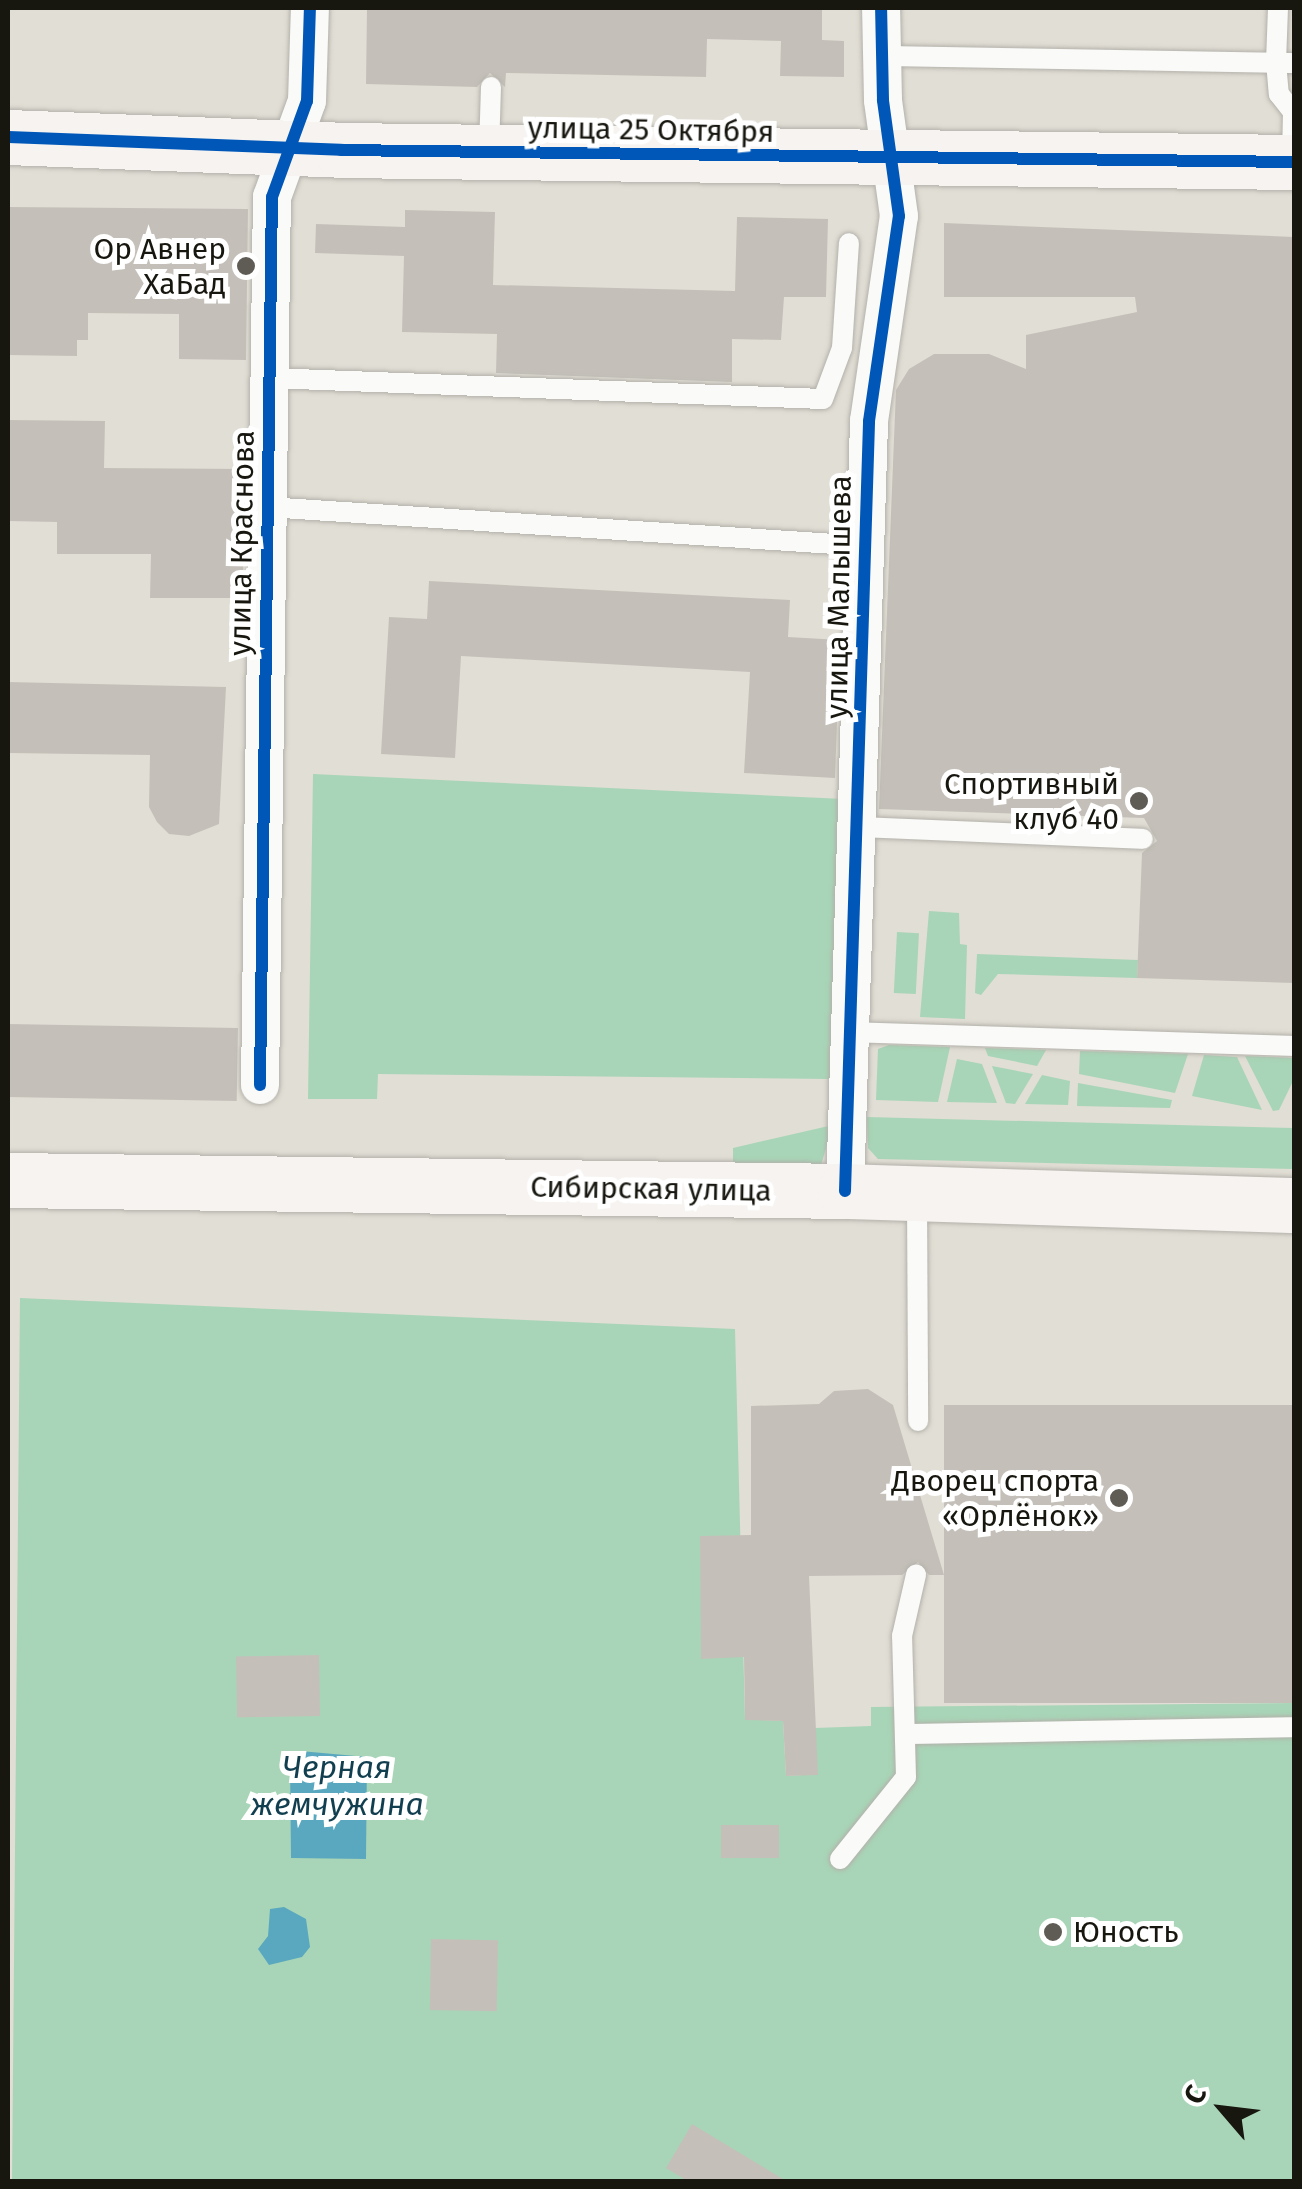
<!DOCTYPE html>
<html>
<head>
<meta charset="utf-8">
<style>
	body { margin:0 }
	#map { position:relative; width:1302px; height:2189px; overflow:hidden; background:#e1ded5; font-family:"Fira Sans",sans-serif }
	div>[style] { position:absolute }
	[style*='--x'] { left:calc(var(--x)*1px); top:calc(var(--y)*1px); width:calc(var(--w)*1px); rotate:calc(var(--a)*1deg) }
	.green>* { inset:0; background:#a8d5b7; transform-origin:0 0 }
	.water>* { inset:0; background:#5aa8bf }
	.building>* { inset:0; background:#c4c0b9; transform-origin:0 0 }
	.roads { filter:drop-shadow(0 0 2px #b3b1aa) drop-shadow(0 0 2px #b3b1aa) }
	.lane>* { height:20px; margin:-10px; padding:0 10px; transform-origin:10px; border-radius:10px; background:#fafaf9 }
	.street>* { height:38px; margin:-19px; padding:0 19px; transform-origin:19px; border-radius:19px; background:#fafaf9 }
	.secondary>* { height:55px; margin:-27.5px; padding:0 27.5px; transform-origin:27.5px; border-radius:27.5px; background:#f6f3f0 }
	.cycleway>* { height:12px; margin:-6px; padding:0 6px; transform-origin:6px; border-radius:6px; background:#0057b8 }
	.dots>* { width:28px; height:28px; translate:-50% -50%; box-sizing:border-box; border:5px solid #fff; border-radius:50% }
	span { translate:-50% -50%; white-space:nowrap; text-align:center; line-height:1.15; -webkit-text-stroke:10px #fff; paint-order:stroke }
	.street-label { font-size:30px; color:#17160f }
	.poi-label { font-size:30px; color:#17160f }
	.right { translate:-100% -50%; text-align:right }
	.left { translate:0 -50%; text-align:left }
	.water-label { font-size:32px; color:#123f4f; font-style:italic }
	.frame { position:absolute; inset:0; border:10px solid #17160f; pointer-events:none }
	.north { position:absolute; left:1172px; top:2059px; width:100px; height:100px; -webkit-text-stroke:8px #fff; paint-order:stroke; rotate:298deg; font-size:28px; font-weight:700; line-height:40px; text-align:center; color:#17160f }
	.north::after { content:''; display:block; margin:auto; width:35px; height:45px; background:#17160f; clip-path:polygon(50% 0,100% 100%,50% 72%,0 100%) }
</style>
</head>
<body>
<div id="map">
	<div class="green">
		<div style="clip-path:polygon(313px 774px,844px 799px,830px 1079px,378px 1074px,377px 1099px,308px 1099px)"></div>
		<div style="clip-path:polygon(929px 911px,959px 913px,960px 944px,967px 945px,965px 1019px,920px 1017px)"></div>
		<div style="left:897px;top:932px;width:22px;height:61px;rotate:3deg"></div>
		<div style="clip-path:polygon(977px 954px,1138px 960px,1137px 978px,998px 974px,981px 995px,975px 993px)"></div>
		<div style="clip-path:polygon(889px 1045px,950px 1047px,938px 1102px,876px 1100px,878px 1049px)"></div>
		<div style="clip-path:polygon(985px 1048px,1046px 1050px,1037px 1066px,988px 1056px)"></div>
		<div style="clip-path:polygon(1080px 1051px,1188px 1054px,1175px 1093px,1079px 1074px)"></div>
		<div style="clip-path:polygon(1204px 1055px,1237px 1057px,1262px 1110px,1192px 1096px)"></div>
		<div style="clip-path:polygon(1245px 1056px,1294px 1058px,1294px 1079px,1279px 1110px,1273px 1111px)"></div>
		<div style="clip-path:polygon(957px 1059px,982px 1064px,997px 1103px,947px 1102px)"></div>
		<div style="clip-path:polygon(992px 1066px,1033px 1074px,1015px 1104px,1006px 1103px)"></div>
		<div style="clip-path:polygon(1042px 1075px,1070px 1081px,1068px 1105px,1025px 1104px)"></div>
		<div style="clip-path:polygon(1078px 1083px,1172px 1100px,1170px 1108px,1077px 1106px)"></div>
		<div style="clip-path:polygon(867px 1117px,1294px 1128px,1294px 1169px,878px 1159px,868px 1148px)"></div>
		<div style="clip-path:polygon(833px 1125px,821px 1165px,733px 1165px,733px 1148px)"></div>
		<div style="clip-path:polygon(20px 1298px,735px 1329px,745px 1719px,783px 1721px,786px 1776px,817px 1774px,815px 1728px,871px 1726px,871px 1707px,1294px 1703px,1294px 2181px,12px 2182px)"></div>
	</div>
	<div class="water">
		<div style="clip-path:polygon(300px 1751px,367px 1757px,366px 1859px,291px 1858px,290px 1762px)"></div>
		<div style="clip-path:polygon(284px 1907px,306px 1919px,310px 1947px,302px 1957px,269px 1965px,258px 1949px,268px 1936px,270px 1909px)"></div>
	</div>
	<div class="building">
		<div style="clip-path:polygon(367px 8px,822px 8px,822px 40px,844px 41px,844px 77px,780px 76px,781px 41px,707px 39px,706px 77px,506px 73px,505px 87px,490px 73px,477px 87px,366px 84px)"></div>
		<div style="clip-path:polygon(8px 207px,248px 209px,246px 360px,179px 359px,179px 314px,88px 313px,88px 340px,77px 340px,77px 356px,8px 355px)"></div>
		<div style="clip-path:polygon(405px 210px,495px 212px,493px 285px,735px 291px,737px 217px,828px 219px,826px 297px,784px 297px,781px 340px,732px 339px,732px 382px,496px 373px,497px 334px,402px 332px,404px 256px,315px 253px,316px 224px,405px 227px)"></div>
		<div style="clip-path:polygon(944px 223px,1294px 237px,1294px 983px,1137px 978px,1142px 853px,1157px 841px,1144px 818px,879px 809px,896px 390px,909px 369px,934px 354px,989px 354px,1026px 369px,1026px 335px,1137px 312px,1135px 297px,944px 297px)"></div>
		<div style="clip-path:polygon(8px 420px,105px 421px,104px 468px,244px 469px,243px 598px,150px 598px,151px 554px,57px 554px,57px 522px,8px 521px)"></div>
		<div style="clip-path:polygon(429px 581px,790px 600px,788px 637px,840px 640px,835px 778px,744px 773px,750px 672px,461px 656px,455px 758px,381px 754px,389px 617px,427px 619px)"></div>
		<div style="clip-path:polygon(8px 682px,226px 687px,219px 824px,189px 836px,169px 834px,157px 822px,149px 807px,150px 755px,8px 753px)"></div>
		<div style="left:8px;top:1024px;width:230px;height:73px;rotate:1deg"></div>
		<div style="clip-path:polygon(868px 1389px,893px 1405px,944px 1575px,929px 1575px,918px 1562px,902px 1575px,809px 1576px,818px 1775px,786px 1776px,783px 1721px,745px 1720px,744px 1657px,701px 1659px,700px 1536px,751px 1535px,751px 1406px,819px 1404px,834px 1391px)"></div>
		<div style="left:1294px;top:1405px;width:298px;height:350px;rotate:90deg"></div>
		<div style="left:319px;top:1655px;width:61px;height:83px;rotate:89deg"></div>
		<div style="left:779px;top:1825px;width:33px;height:58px;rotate:90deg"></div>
		<div style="left:431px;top:1939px;width:67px;height:71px;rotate:1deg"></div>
		<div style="clip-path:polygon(692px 2124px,788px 2182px,689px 2182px,666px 2168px)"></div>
	</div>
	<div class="roads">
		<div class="lane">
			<div style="--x:1278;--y:8;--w:54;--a:92.1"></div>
			<div style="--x:1276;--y:62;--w:32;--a:85"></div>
			<div style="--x:1279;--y:94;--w:23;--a:52"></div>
			<div style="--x:1293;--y:112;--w:49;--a:91.2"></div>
			<div style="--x:882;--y:56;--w:412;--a:1"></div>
			<div style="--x:489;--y:150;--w:63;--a:-88.2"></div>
			<div style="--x:269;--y:378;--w:554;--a:2.17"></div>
			<div style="--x:823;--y:399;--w:54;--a:-69.6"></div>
			<div style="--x:842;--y:348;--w:105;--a:-86.2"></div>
			<div style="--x:267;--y:507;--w:568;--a:3.73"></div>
			<div style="--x:858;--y:827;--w:285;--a:2.4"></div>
			<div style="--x:849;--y:1032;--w:445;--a:1.8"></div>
			<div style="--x:917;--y:1196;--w:225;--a:89.7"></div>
			<div style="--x:906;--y:1734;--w:388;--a:-1"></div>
			<div style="--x:840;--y:1859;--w:105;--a:-51.2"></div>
			<div style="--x:906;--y:1777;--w:141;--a:-91.6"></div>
			<div style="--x:902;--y:1636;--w:63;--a:-77.1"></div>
		</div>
		<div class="street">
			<div style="--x:260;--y:1085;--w:888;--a:-89.23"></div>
			<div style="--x:272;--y:197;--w:102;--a:-70"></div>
			<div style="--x:307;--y:101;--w:93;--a:-88.2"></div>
			<div style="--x:845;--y:1191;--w:770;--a:-88.21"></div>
			<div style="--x:869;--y:421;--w:207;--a:-81.7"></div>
			<div style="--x:899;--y:216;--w:117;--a:-97.9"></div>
			<div style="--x:883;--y:100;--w:92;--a:-91.2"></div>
		</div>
		<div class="secondary">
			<div style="--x:8;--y:137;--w:333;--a:2.2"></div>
			<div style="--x:341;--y:150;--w:953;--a:0.72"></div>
			<div style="--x:8;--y:1180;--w:837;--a:0.75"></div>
			<div style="--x:845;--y:1191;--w:449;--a:1.8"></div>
		</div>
	</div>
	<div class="cycleway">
		<div style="--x:8;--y:137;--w:333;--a:2.2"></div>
		<div style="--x:341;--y:150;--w:953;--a:0.72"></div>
		<div style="--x:260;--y:1085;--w:888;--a:-89.23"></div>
		<div style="--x:272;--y:197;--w:102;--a:-70"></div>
		<div style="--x:307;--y:101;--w:93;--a:-88.2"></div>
		<div style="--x:845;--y:1191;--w:770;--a:-88.21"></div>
		<div style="--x:869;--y:421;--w:207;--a:-81.7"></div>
		<div style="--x:899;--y:216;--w:117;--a:-97.9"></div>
		<div style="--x:883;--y:100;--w:92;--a:-91.2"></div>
	</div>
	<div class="dots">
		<div style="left:246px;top:266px;background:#5e5c54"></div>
		<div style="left:1139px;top:801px;background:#5e5c54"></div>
		<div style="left:1119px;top:1498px;background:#5e5c54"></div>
		<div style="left:1053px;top:1932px;background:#5e5c54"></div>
	</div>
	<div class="street-label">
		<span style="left:651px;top:130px;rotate:1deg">улица 25 Октября</span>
		<span style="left:242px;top:543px;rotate:-89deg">улица Краснова</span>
		<span style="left:839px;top:597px;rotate:-89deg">улица Малышева</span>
		<span style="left:651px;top:1189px;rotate:1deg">Сибирская улица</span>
	</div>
	<div class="poi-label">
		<span class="right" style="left:226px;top:266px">Ор Авнер<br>ХаБад</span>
		<span class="right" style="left:1119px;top:801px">Спортивный<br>клуб 40</span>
		<span class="right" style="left:1099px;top:1498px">Дворец спорта<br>«Орлёнок»</span>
		<span class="left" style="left:1073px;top:1932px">Юность</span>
	</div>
	<div class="water-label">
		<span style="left:337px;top:1786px">Черная<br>жемчужина</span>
	</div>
	<div class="frame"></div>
	<div class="north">С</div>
</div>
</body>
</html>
